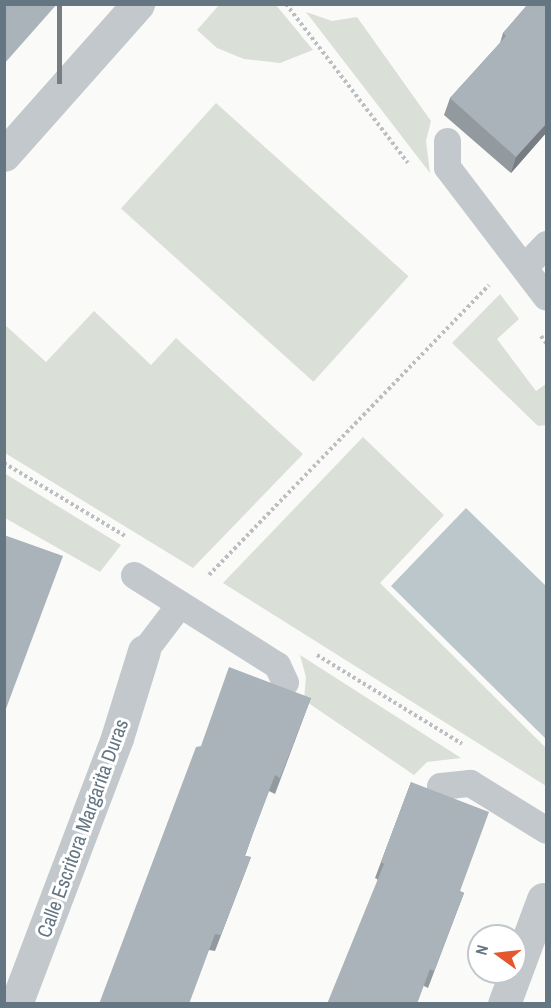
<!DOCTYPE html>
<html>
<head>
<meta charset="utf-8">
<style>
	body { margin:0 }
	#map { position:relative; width:551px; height:1008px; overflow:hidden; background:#fafaf8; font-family:"Archivo Narrow",sans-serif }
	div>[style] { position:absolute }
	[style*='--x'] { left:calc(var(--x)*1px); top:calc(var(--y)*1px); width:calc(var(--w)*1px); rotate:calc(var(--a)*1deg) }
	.green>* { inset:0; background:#dadfd7; transform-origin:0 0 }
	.water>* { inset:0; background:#bbc7cb }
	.path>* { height:4px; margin-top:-2px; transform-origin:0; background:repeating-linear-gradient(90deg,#bbbfc2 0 3px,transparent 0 6px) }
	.lane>* { height:27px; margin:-13.5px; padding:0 13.5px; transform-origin:13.5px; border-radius:13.5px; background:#c3c8cc }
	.street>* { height:33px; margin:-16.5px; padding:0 16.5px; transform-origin:16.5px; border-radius:16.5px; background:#c3c8cc }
	.wall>* { inset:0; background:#929a9f }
	.shaded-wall>* { inset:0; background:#777d82; transform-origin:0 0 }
	.building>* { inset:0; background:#aab3b9 }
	span { translate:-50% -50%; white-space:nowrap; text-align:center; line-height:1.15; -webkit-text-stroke:6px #fff; paint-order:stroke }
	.street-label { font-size:20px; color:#657683 }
	.frame { position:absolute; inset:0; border:6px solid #657683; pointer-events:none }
	.north { position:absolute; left:467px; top:924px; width:60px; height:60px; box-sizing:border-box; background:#fff; border:2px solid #c1c8cd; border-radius:50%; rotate:285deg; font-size:16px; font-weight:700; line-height:24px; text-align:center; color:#657683 }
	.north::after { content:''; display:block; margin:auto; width:21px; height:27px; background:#e4572e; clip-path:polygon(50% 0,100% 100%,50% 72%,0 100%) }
</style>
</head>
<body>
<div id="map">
	<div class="green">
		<div style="clip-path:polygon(220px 4px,276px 5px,313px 50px,280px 63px,244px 59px,217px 48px,197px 30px)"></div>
		<div style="clip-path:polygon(306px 12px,332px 21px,357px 17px,431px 121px,426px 141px,430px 173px)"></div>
		<div style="left:216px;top:103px;width:259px;height:142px;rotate:42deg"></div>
		<div style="clip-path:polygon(500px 294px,519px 319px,497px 339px,536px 391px,546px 384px,546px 425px,538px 426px,452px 343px)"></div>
		<div style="clip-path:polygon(94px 311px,151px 365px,176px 338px,303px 454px,193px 568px,5px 453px,5px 325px,46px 362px)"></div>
		<div style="clip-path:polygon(363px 437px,444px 515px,380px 583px,546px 748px,546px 786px,223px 583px)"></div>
		<div style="clip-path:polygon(4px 473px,121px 545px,100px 572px,5px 518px)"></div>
		<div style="clip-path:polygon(300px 655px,461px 758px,427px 762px,414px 775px,304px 700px,306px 677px)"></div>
	</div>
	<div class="water">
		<div style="clip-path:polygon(466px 508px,546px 586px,546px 739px,391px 586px)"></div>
	</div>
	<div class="path">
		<div style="--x:286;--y:4;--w:200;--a:52.5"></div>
		<div style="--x:541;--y:336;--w:9;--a:54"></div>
		<div style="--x:4;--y:463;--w:141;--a:31.1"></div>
		<div style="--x:209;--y:575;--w:403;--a:-46"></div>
		<div style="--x:317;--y:655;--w:170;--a:31.5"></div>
	</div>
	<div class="lane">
		<div style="--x:447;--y:141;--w:26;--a:90"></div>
		<div style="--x:447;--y:167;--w:163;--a:52.7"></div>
		<div style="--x:524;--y:267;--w:32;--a:-46"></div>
		<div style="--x:134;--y:575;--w:169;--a:32.2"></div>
		<div style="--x:277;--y:665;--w:19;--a:65"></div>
		<div style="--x:144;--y:651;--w:58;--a:-52.7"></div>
		<div style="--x:440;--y:786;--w:30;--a:-6"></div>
		<div style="--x:470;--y:783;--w:89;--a:31.7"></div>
	</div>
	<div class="street">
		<div style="--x:4;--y:155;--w:202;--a:-48.4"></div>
		<div style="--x:16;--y:1004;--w:285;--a:-69.2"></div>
		<div style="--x:117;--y:738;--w:91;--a:-72.8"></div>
		<div style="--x:504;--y:1004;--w:112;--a:-69.6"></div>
	</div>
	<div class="wall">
		<div style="clip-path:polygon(528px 4px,546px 133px,511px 173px,444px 115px,450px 98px,500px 43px,503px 33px)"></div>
		<div style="clip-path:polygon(311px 698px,275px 794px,269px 791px,253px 833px,245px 856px,251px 857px,215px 951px,209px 950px,201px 747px)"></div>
		<div style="clip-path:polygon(411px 782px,460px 891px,464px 893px,428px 988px,424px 986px,377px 879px,375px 878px)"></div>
	</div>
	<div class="shaded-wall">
		<div style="left:57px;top:4px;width:5px;height:80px"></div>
		<div style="clip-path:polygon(546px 124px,546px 133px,511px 173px,516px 157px)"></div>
	</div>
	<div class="building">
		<div style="clip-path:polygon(4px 4px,57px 4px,4px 64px)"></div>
		<div style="clip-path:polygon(528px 4px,546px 4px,546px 124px,516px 157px,450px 98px,506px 36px,503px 33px)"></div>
		<div style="clip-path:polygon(4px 535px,63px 556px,4px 714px)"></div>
		<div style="clip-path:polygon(229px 667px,311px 698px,280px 778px,275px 775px,259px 817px,245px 856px,251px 857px,221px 935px,215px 934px,189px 1004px,99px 1004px,196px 747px,201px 746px)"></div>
		<div style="clip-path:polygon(411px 782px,489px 812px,460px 891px,464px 893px,434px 971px,430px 969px,417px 1004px,327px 1004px,384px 864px,381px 862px)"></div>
	</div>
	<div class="street-label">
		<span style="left:82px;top:828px;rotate:-70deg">Calle Escritora Margarita Duras</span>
	</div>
	<div class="frame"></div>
	<div class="north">N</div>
</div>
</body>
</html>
